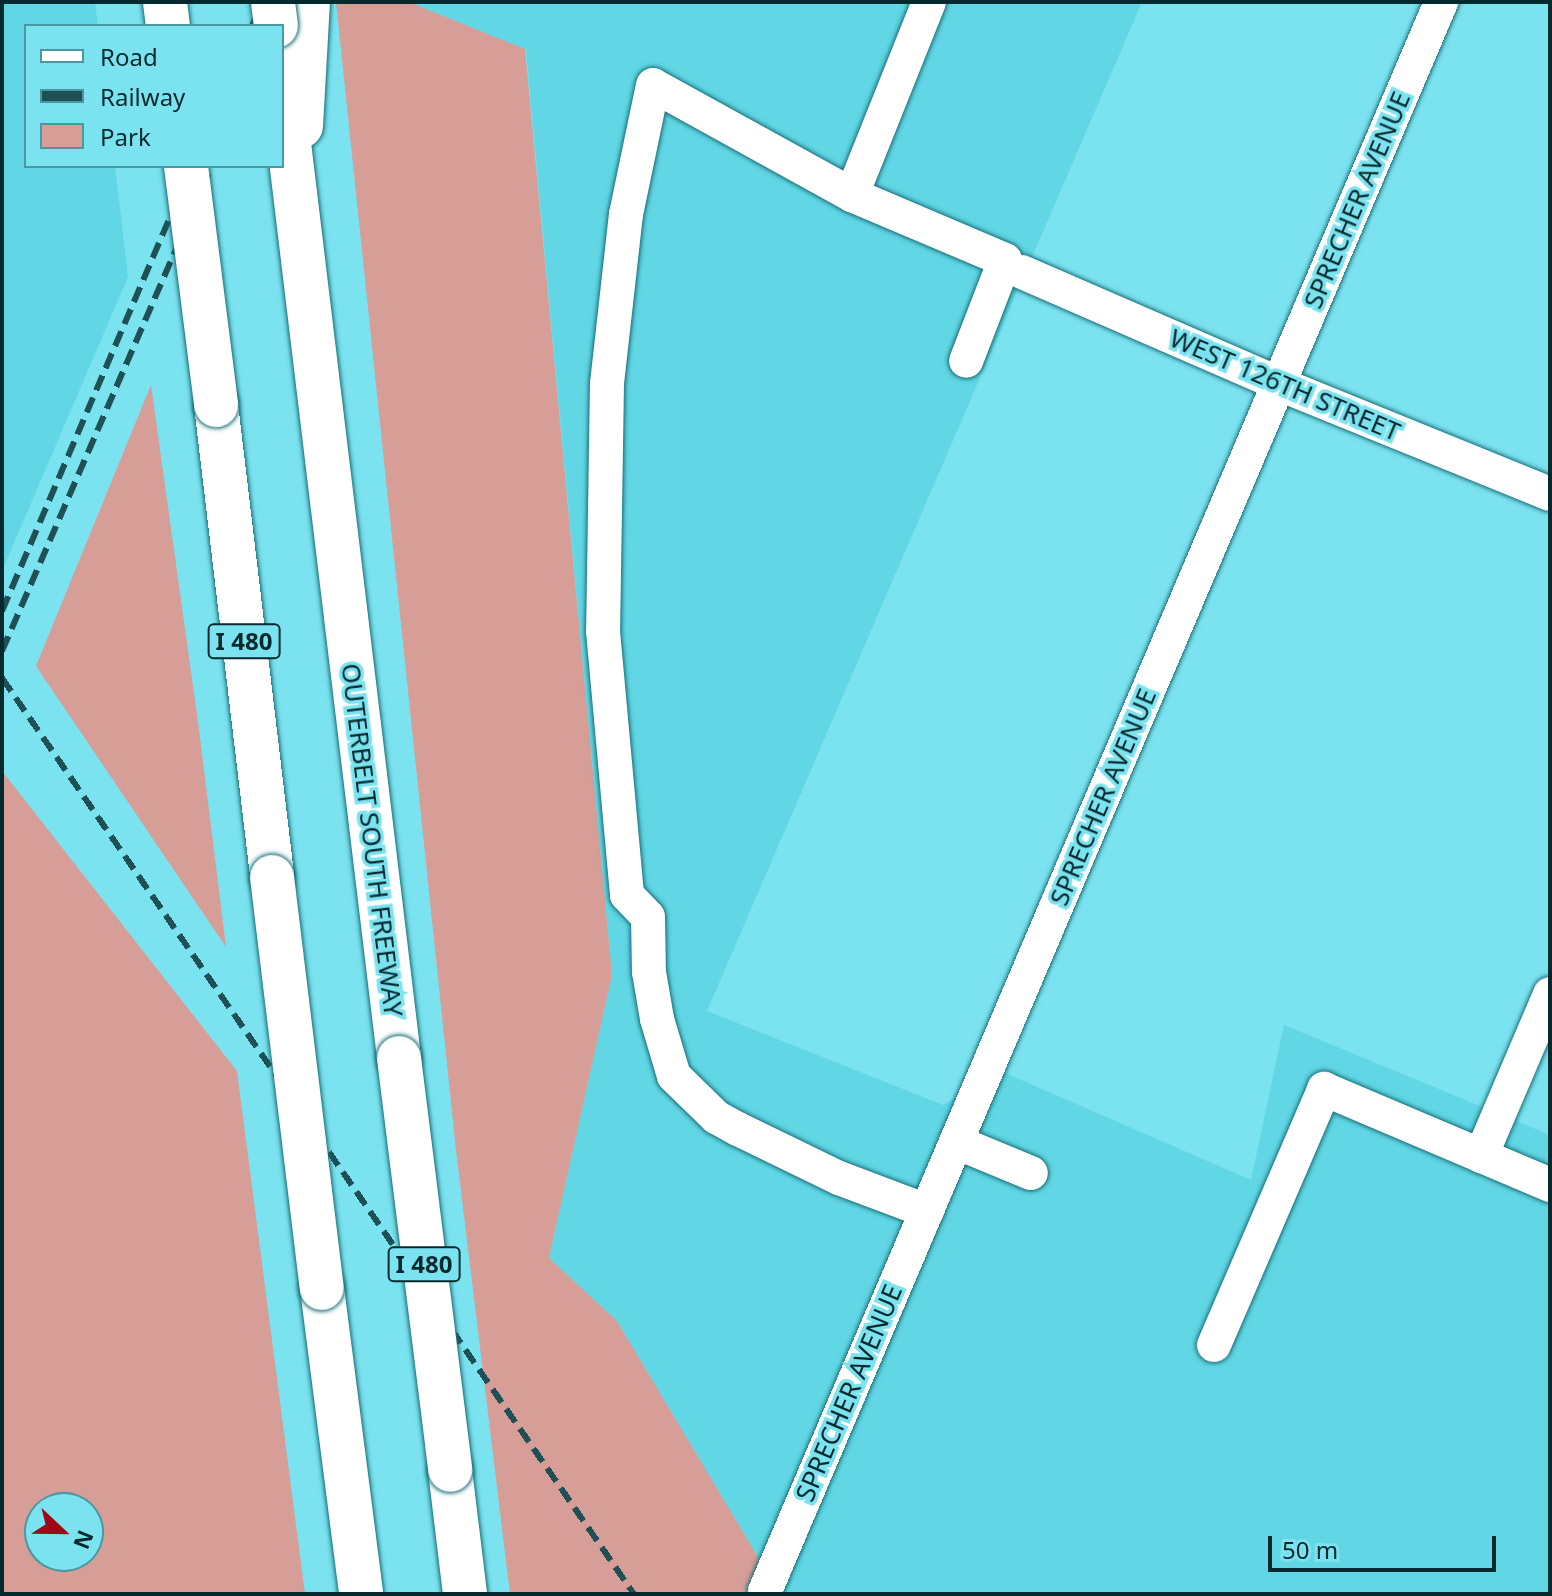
<!DOCTYPE html>
<html>
<head>
<meta charset="utf-8">
<style>
	body { margin:0 }
	#map { position:relative; width:1552px; height:1596px; overflow:hidden; background:#7be2ef; font-family:"Noto Sans",sans-serif }
	div>[style] { position:absolute }
	[style*='--x'] { left:calc(var(--x)*1px); top:calc(var(--y)*1px); width:calc(var(--w)*1px); rotate:calc(var(--a)*1deg) }
	.built>* { inset:0; background:#61d6e4 }
	.green>* { inset:0; background:#d79d97 }
	.roads { filter:drop-shadow(0 0 2px #166e77) drop-shadow(0 0 2px #166e77) }
	.minor>* { height:34px; margin:-17px; padding:0 17px; transform-origin:17px; border-radius:17px; background:#fff }
	.highway>* { height:44px; margin:-22px; padding:0 22px; transform-origin:22px; border-radius:22px; background:#fff }
	.rail>* { height:6px; margin-top:-3px; transform-origin:0; background:repeating-linear-gradient(90deg,#1e5055 0 16px,transparent 0 24px) }
	.bridges { filter:drop-shadow(0 0 2px #166e77) drop-shadow(0 0 2px #166e77) }
	.highway-bridge>* { height:44px; margin:-22px; padding:0 22px; transform-origin:22px; border-radius:22px; background:#fff }
	span { translate:-50% -50%; white-space:nowrap; text-align:center; line-height:1.15; -webkit-text-stroke:7px #7be2ef; paint-order:stroke }
	.shield-label span { padding:2px 6px; background:#7be2ef; border:2px solid; border-radius:6px; -webkit-text-stroke-width:0 }
	.shield-label { font-size:24px; color:#06292d; font-weight:700 }
	.street-label { font-size:26px; color:#06292d }
	.frame { position:absolute; inset:0; border:4px solid #06292d; pointer-events:none }
	.legend { position:absolute; left:24px; top:24px; width:260px; height:144px; box-sizing:border-box; background:#7be2ef; border:2px solid #4c98a1; margin:0; padding:10px 14px; list-style:none; font-size:24px; color:#06292d }
	.legend li { display:flex; align-items:center; gap:16px; height:40px }
	.legend b { width:40px; border:2px solid #4c98a1 }
	.north { position:absolute; left:24px; top:1492px; width:80px; height:80px; box-sizing:border-box; background:#7be2ef; border:2px solid #4c98a1; border-radius:50%; rotate:112deg; font-size:22px; font-weight:700; line-height:32px; text-align:center; color:#06292d }
	.north::after { content:''; display:block; margin:auto; width:28px; height:36px; background:#a20717; clip-path:polygon(50% 0,100% 100%,50% 72%,0 100%) }
	.scale { position:absolute; left:1268px; top:1536px; width:228px; height:36px; box-sizing:border-box; border:4px solid #06292d; border-top:0; padding-left:10px; font-size:24px; line-height:28px; white-space:nowrap; color:#06292d; -webkit-text-stroke:6px #7be2ef; paint-order:stroke }
</style>
</head>
<body>
<div id="map">
	<div class="built">
		<div style="clip-path:polygon(2px 2px,95px 2px,98px 26px,26px 26px,26px 166px,115px 166px,128px 277px,2px 571px)"></div>
		<div style="clip-path:polygon(409px 2px,1142px 2px,707px 1011px,943px 1105px,1003px 1072px,1251px 1180px,1284px 1025px,1550px 1135px,1550px 1594px,780px 1594px,617px 1321px,549px 1258px,612px 975px,526px 50px)"></div>
	</div>
	<div class="green">
		<div style="clip-path:polygon(336px 2px,409px 2px,525px 49px,612px 975px,549px 1258px,617px 1321px,780px 1594px,510px 1594px,456px 1150px)"></div>
		<div style="clip-path:polygon(151px 385px,198px 722px,226px 947px,36px 666px)"></div>
		<div style="clip-path:polygon(evenodd,2px 771px,237px 1071px,305px 1594px,2px 1594px,2px 771px,40px 1508px,88px 1508px,88px 1556px,40px 1556px,40px 1508px)"></div>
	</div>
	<div class="roads">
		<div class="minor">
			<div style="--x:929;--y:2;--w:208;--a:111.8"></div>
			<div style="--x:852;--y:195;--w:166;--a:23"></div>
			<div style="--x:1005;--y:260;--w:108;--a:111.1"></div>
			<div style="--x:852;--y:195;--w:227;--a:-151.1"></div>
			<div style="--x:653;--y:85;--w:132;--a:101.8"></div>
			<div style="--x:626;--y:214;--w:170;--a:96.4"></div>
			<div style="--x:607;--y:383;--w:248;--a:90.9"></div>
			<div style="--x:603;--y:631;--w:265;--a:84.8"></div>
			<div style="--x:627;--y:895;--w:30;--a:46"></div>
			<div style="--x:648;--y:917;--w:55;--a:89"></div>
			<div style="--x:649;--y:972;--w:48;--a:80.3"></div>
			<div style="--x:657;--y:1019;--w:59;--a:73.4"></div>
			<div style="--x:674;--y:1076;--w:59;--a:44.3"></div>
			<div style="--x:716;--y:1117;--w:25;--a:29"></div>
			<div style="--x:738;--y:1129;--w:112;--a:25.9"></div>
			<div style="--x:839;--y:1178;--w:94;--a:20.6"></div>
			<div style="--x:1022;--y:272;--w:280;--a:23.5"></div>
			<div style="--x:1279;--y:384;--w:292;--a:22.1"></div>
			<div style="--x:956;--y:1142;--w:81;--a:22.5"></div>
			<div style="--x:1481;--y:1156;--w:176;--a:-66.9"></div>
			<div style="--x:1214;--y:1345;--w:279;--a:-66.7"></div>
			<div style="--x:1324;--y:1089;--w:246;--a:23"></div>
			<div style="--x:765;--y:1591;--w:1727;--a:-66.95"></div>
		</div>
		<div class="highway">
			<div style="--x:165;--y:2;--w:24;--a:83"></div>
			<div style="--x:282;--y:85;--w:980;--a:83.14"></div>
			<div style="--x:301;--y:126;--w:124;--a:-86.8"></div>
			<div style="--x:216;--y:405;--w:475;--a:83.2"></div>
			<div style="--x:322;--y:1288;--w:308;--a:82.7"></div>
			<div style="--x:450;--y:1470;--w:125;--a:83.1"></div>
		</div>
	</div>
	<div class="rail">
		<div style="--x:252;--y:26;--w:26;--a:-67"></div>
		<div style="--x:272;--y:26;--w:26;--a:-67"></div>
		<div style="--x:2;--y:611;--w:484;--a:-66.9"></div>
		<div style="--x:2;--y:651;--w:529;--a:-66.59"></div>
		<div style="--x:2;--y:678;--w:1113;--a:55.4"></div>
	</div>
	<div class="bridges">
		<div class="highway-bridge">
			<div style="--x:273;--y:2;--w:24;--a:83"></div>
			<div style="--x:186;--y:166;--w:241;--a:82.8"></div>
			<div style="--x:272;--y:877;--w:414;--a:83.1"></div>
			<div style="--x:399;--y:1058;--w:415;--a:82.9"></div>
		</div>
	</div>
	<div class="shield-label">
		<span style="left:244px;top:641px">I 480</span>
		<span style="left:424px;top:1264px">I 480</span>
	</div>
	<div class="street-label">
		<span style="left:1357px;top:200px;rotate:-67deg">SPRECHER AVENUE</span>
		<span style="left:1285px;top:385px;rotate:23deg">WEST 126TH STREET</span>
		<span style="left:1103px;top:797px;rotate:-67deg">SPRECHER AVENUE</span>
		<span style="left:372px;top:840px;rotate:83deg">OUTERBELT SOUTH FREEWAY</span>
		<span style="left:849px;top:1393px;rotate:-67deg">SPRECHER AVENUE</span>
	</div>
	<div class="frame"></div>
	<ul class="legend">
	<li><b style="height:10px;background:#fff"></b>Road</li>
	<li><b style="height:10px;background:#1e5055"></b>Railway</li>
	<li><b style="height:22px;background:#d79d97"></b>Park</li>
	</ul>
	<div class="north">N</div>
	<div class="scale">50 m</div>
</div>
</body>
</html>
